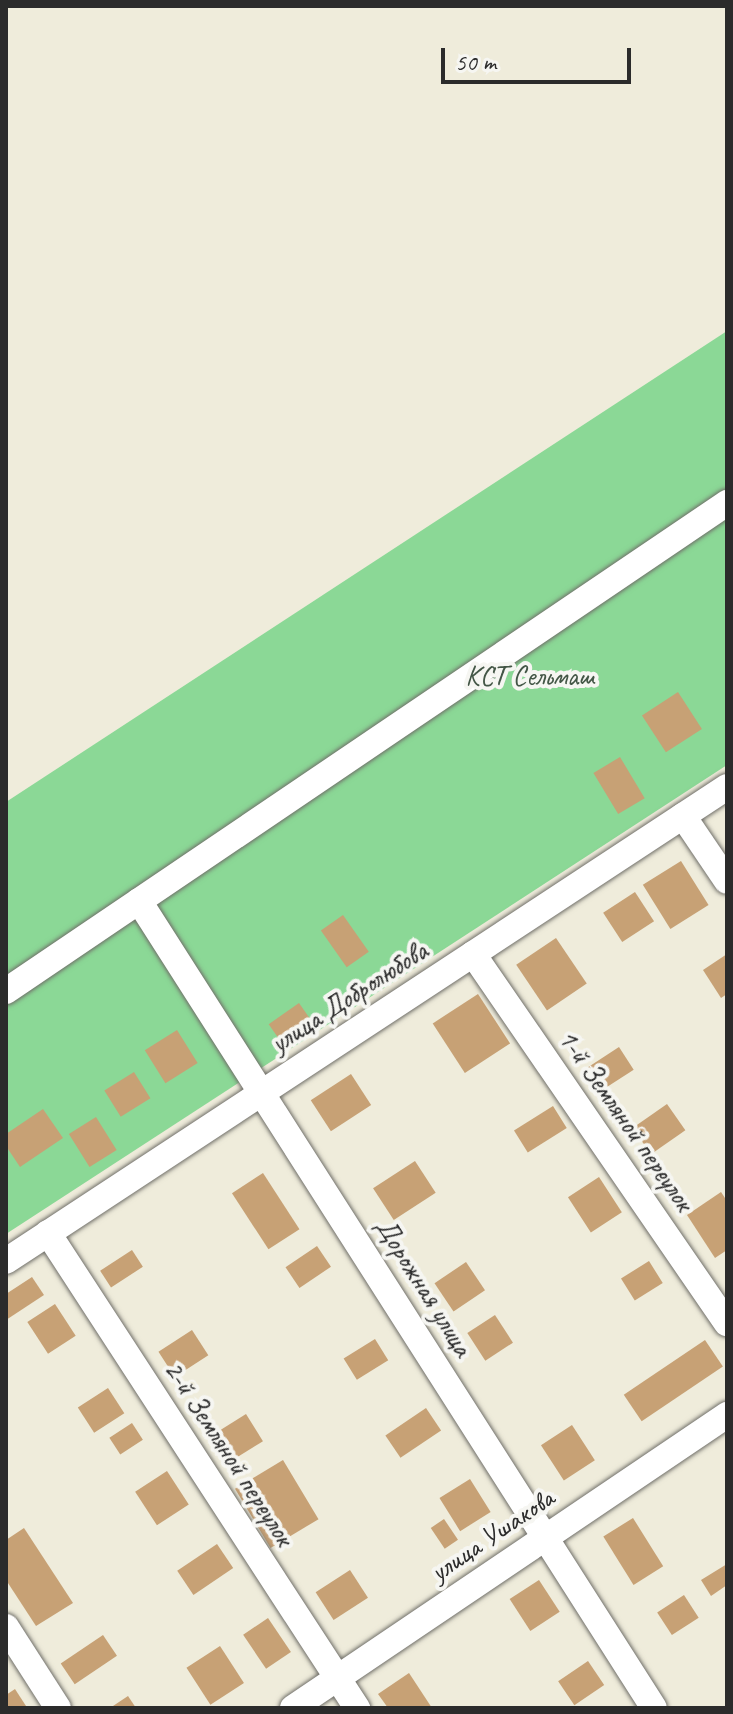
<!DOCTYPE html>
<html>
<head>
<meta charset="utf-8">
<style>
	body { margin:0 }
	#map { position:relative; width:733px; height:1714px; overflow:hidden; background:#efecdb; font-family:Caveat,sans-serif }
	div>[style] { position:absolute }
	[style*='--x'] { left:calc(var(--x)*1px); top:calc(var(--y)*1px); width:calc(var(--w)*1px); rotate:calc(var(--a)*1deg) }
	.green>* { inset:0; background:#8bd896 }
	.building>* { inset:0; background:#c7a175; transform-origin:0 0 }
	.roads { filter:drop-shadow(0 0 2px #706f69) drop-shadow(0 0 2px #706f69) }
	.minor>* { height:26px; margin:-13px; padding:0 13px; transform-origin:13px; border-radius:13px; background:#fff }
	span { translate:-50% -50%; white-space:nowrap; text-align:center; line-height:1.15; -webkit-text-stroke:8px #f6f6f2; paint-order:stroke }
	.park-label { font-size:28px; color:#435646 }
	.street-label { font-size:28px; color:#2b2b2b }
	.frame { position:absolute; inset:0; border:8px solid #2b2b2b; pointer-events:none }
	.scale { position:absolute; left:441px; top:48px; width:190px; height:36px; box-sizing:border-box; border:4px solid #2b2b2b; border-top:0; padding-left:10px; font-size:24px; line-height:28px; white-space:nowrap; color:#2b2b2b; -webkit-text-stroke:6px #f6f6f2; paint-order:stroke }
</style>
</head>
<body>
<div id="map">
	<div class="green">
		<div style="clip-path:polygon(727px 331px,727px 765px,6px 1234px,6px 802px)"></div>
	</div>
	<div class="building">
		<div style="left:678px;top:692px;width:44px;height:43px;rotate:57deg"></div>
		<div style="left:620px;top:757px;width:48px;height:31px;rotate:59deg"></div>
		<div style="left:681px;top:861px;width:52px;height:45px;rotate:58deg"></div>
		<div style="left:635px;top:892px;width:35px;height:38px;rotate:57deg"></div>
		<div style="left:343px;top:915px;width:45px;height:27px;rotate:55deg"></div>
		<div style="left:556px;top:938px;width:55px;height:48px;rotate:56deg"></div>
		<div style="clip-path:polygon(727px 954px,727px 994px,721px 998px,703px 970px)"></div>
		<div style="left:478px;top:994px;width:59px;height:54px;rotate:57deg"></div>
		<div style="left:299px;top:1003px;width:32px;height:37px;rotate:55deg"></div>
		<div style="left:177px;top:1030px;width:39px;height:38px;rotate:58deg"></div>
		<div style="left:619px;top:1047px;width:27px;height:37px;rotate:57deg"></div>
		<div style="left:134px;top:1072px;width:31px;height:35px;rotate:58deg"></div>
		<div style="left:351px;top:1074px;width:37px;height:48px;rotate:57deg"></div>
		<div style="left:667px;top:1104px;width:32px;height:42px;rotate:55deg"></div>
		<div style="left:553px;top:1106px;width:26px;height:46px;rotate:58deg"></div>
		<div style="clip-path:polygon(43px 1109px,63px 1138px,20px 1167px,6px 1146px,6px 1134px)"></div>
		<div style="left:96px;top:1117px;width:39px;height:32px;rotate:58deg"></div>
		<div style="left:415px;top:1161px;width:38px;height:50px;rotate:57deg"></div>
		<div style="left:263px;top:1173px;width:67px;height:37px;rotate:57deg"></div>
		<div style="left:599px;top:1177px;width:42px;height:37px;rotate:57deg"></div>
		<div style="clip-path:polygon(721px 1192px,727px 1201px,727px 1250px,715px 1258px,687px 1215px)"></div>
		<div style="left:317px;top:1246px;width:25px;height:38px;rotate:56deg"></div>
		<div style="left:132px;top:1250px;width:20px;height:38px;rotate:57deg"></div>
		<div style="left:649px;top:1261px;width:26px;height:33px;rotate:58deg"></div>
		<div style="left:466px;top:1262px;width:34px;height:38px;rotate:56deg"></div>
		<div style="clip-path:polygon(32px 1277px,44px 1295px,6px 1320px,6px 1294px)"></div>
		<div style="left:55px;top:1304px;width:38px;height:33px;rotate:57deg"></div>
		<div style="left:495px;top:1315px;width:33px;height:33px;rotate:57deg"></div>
		<div style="left:192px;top:1330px;width:30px;height:40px;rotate:57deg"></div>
		<div style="left:375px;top:1339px;width:25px;height:37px;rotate:58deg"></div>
		<div style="left:705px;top:1340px;width:32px;height:98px;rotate:56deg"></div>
		<div style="left:108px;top:1388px;width:30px;height:36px;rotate:57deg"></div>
		<div style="left:426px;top:1408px;width:27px;height:49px;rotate:56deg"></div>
		<div style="left:246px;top:1414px;width:32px;height:40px;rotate:58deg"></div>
		<div style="left:132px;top:1423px;width:20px;height:27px;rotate:57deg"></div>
		<div style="left:572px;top:1425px;width:42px;height:37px;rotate:57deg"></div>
		<div style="left:283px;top:1460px;width:69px;height:56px;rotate:59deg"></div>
		<div style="left:167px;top:1471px;width:40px;height:38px;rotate:57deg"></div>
		<div style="left:470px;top:1479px;width:39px;height:36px;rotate:58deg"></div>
		<div style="left:633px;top:1518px;width:57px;height:35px;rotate:58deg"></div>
		<div style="left:444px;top:1519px;width:25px;height:16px;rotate:56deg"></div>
		<div style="clip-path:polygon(24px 1528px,73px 1603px,36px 1626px,6px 1580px,6px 1540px)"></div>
		<div style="left:217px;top:1544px;width:29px;height:48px;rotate:56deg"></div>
		<div style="clip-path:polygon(727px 1564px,727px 1585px,711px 1596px,701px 1580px)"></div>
		<div style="left:350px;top:1570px;width:33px;height:41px;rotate:57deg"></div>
		<div style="left:539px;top:1580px;width:38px;height:35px;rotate:57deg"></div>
		<div style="left:684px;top:1595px;width:27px;height:32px;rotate:57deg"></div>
		<div style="left:268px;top:1618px;width:41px;height:30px;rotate:56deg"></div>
		<div style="left:103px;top:1635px;width:25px;height:51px;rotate:56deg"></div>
		<div style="left:220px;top:1646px;width:44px;height:40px;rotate:57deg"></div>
		<div style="left:588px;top:1661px;width:29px;height:36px;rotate:56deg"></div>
		<div style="clip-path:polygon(409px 1673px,432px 1708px,388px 1708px,378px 1694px)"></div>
		<div style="clip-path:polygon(15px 1689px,26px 1706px,24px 1708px,6px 1708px,6px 1695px)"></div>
		<div style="clip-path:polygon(128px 1696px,136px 1708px,110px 1708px)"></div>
	</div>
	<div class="roads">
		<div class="minor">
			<div style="--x:683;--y:816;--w:78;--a:55.9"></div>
			<div style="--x:139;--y:901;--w:957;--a:57.46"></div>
			<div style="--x:473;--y:954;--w:448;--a:55.5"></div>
			<div style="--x:6;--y:991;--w:871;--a:-34.09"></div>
			<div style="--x:48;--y:1233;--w:567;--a:56.95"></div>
			<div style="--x:6;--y:1261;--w:863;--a:-33.32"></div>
			<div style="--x:6;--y:1627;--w:96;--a:57.3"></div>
			<div style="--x:293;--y:1708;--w:524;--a:-34.02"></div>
		</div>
	</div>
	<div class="park-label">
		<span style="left:530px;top:676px">КСТ Сельмаш</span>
	</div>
	<div class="street-label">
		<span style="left:349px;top:997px;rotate:-33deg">улица Добролюбова</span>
		<span style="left:626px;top:1120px;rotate:55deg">1-й Земляной переулок</span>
		<span style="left:424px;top:1287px;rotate:58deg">Дорожная улица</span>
		<span style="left:229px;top:1453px;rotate:57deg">2-й Земляной переулок</span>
		<span style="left:492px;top:1535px;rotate:-34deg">улица Ушакова</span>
	</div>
	<div class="frame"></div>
	<div class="scale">50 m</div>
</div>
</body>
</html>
